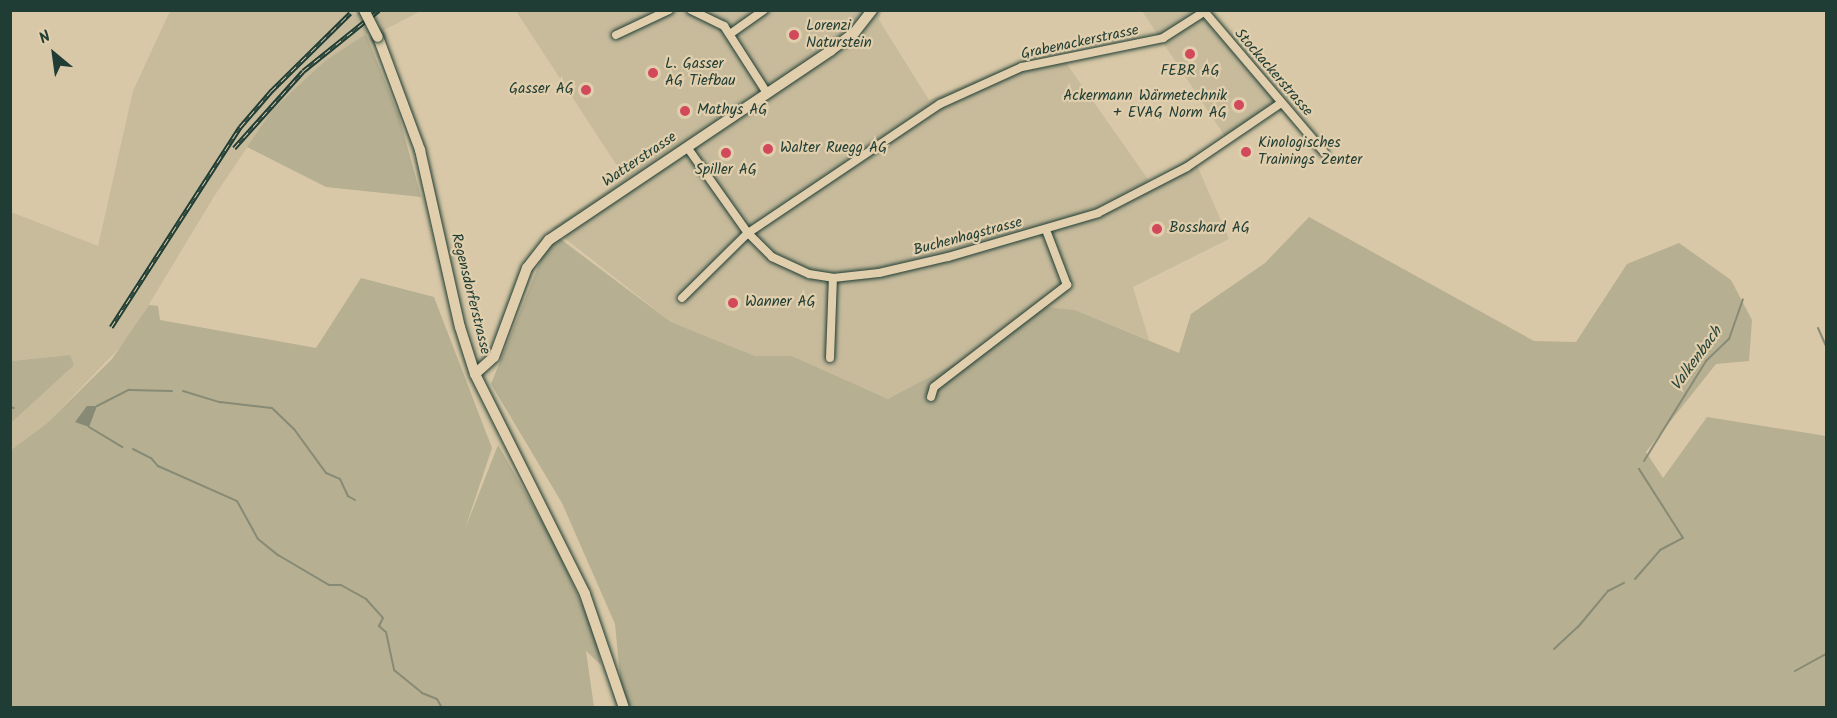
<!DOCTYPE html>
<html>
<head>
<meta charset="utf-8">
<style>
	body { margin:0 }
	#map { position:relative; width:1837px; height:718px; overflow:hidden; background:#d8c8a7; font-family:Kalam,sans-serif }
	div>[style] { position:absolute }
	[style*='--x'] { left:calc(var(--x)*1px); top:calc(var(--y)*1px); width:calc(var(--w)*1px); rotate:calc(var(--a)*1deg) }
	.built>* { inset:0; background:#c7bb9c }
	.green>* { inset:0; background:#b6af92 }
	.water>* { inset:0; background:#878b75 }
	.stream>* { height:2px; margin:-1px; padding:0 1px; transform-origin:1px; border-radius:1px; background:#878b75 }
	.roads { filter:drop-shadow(0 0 2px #1f3d34) drop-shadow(0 0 2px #1f3d34) }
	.street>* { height:8px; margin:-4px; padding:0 4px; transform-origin:4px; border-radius:4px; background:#e0ceac }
	.secondary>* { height:10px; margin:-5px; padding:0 5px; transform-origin:5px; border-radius:5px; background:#e0ceac }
	.rail>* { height:4.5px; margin-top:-2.25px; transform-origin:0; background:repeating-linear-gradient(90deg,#e0ceac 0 7px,#1f3d34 0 14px); box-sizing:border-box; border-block:2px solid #1f3d34 }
	.bridges { filter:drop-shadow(0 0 2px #1f3d34) drop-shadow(0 0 2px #1f3d34) }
	.secondary-bridge>* { height:10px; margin:-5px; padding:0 5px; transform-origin:5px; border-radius:5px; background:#e0ceac }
	.dots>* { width:16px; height:16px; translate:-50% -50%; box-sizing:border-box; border:3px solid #e0ceac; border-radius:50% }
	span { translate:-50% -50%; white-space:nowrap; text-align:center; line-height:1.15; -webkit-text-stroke:4.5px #e0ceac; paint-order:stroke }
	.poi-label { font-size:15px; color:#1f3d34 }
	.left { translate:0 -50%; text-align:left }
	.right { translate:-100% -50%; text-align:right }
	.street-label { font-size:15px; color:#1f3d34 }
	.water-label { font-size:16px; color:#29453a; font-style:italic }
	.frame { position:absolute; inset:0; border:12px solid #1f3d34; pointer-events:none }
	.north { position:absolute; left:24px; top:24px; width:60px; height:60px; -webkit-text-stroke:4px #e0ceac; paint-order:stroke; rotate:331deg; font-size:16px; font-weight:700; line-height:24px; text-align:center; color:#1f3d34 }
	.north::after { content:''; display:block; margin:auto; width:21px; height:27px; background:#1f3d34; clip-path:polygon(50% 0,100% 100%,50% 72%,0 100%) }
</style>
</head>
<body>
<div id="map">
	<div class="built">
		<div style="clip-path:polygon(352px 10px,355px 15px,360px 11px,421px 11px,384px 30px,366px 34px,326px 60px,273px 109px,215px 195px,128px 339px,46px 424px,11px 450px,11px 423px,73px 365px,69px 355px,11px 361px,11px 212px,98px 246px,133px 91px,170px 11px)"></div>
		<div style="clip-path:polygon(516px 11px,881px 11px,879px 20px,929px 100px,1027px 59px,1066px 63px,1150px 182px,1193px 156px,1229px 239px,1133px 287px,1149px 340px,1075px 310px,888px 399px,792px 356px,755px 356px,671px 322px,552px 228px,625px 178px)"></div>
		<div style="clip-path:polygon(1142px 11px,1197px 11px,1277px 103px,1226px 138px)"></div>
	</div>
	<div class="green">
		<div style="clip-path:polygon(366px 34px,399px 116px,421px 197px,326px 187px,247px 147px,273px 109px,326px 60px)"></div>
		<div style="clip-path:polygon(1309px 217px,1534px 341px,1576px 342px,1627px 264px,1679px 243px,1731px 280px,1752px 320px,1749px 361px,1716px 364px,1646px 452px,1663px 478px,1707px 417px,1826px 436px,1826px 707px,623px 707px,615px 624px,562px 503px,491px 384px,544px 252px,559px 238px,671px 322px,755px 356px,792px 356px,888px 399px,964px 359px,1035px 306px,1075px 310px,1179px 353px,1191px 314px,1265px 263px)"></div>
		<div style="clip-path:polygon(361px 278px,434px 297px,492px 448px,465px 529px,498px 445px,554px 542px,595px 634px,601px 665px,586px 651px,594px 707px,11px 708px,11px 450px,46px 424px,112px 359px,149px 305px,158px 306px,160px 320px,316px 348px)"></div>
		<div style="clip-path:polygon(70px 355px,74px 365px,11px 423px,11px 361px)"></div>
	</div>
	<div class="water">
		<div style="clip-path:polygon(87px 406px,97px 406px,89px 427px,75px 422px)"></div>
	</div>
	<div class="stream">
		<div style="--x:1818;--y:328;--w:20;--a:66"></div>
		<div style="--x:183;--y:391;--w:39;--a:17"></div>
		<div style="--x:220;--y:402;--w:52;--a:6.6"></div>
		<div style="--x:272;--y:408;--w:30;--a:44"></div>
		<div style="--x:294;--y:429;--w:54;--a:54"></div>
		<div style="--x:326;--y:473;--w:15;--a:23"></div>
		<div style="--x:340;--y:479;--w:19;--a:65"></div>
		<div style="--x:348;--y:496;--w:8;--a:30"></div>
		<div style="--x:97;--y:406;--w:36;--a:-27"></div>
		<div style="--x:129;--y:390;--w:43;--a:1.3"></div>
		<div style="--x:10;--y:407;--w:4;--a:14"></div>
		<div style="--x:89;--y:427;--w:39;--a:31"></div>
		<div style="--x:133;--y:449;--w:20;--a:27"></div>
		<div style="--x:151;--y:458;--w:11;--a:49"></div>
		<div style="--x:158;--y:466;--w:86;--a:23.9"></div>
		<div style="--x:237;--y:501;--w:43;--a:61.1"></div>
		<div style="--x:258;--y:539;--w:26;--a:39"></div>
		<div style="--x:278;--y:555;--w:59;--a:30.5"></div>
		<div style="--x:329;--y:585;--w:12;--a:0"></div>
		<div style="--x:341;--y:585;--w:29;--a:29"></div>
		<div style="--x:366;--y:599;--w:25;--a:48"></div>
		<div style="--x:383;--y:618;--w:9;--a:117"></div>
		<div style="--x:379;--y:626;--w:9;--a:41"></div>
		<div style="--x:386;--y:632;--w:39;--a:78"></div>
		<div style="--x:394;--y:670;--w:36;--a:39"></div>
		<div style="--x:422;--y:693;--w:16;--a:22"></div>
		<div style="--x:437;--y:699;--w:10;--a:61"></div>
		<div style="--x:1644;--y:461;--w:118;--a:-58.2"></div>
		<div style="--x:1706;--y:361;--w:32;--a:-44"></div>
		<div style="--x:1729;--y:339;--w:42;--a:-70.7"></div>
		<div style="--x:1635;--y:579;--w:38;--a:-49"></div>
		<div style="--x:1660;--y:550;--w:26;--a:-28"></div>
		<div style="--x:1683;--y:538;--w:82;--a:-122.5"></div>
		<div style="--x:1554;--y:649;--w:33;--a:-43"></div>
		<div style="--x:1578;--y:627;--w:47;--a:-50.2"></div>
		<div style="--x:1608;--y:591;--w:18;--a:-27"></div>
		<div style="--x:1795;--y:671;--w:35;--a:-29"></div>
	</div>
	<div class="roads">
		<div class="street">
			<div style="--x:691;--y:10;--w:37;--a:26"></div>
			<div style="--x:724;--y:26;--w:80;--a:57.3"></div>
			<div style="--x:1203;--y:10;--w:187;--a:49.6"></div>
			<div style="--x:730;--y:34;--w:42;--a:-35.2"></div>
			<div style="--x:616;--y:35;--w:59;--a:-25.3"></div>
			<div style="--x:687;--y:147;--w:105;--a:54.7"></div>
			<div style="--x:748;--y:233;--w:34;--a:45"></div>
			<div style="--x:772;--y:257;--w:41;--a:24.7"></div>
			<div style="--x:809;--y:274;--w:24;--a:9"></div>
			<div style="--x:833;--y:278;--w:46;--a:-6.2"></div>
			<div style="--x:879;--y:273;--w:71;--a:-13.1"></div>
			<div style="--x:948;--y:257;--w:156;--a:-16.3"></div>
			<div style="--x:1098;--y:213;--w:100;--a:-27.3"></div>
			<div style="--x:1187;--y:167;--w:114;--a:-34.2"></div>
			<div style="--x:682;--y:298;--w:93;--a:-44.6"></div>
			<div style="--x:748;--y:233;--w:231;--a:-33.9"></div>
			<div style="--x:940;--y:104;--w:90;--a:-24.3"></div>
			<div style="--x:1022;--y:67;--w:144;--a:-11.6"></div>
			<div style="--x:1163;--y:38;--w:49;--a:-32.4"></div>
			<div style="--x:830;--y:358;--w:80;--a:-87.9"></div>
			<div style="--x:931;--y:397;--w:10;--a:-73"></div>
			<div style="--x:934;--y:387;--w:168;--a:-37.5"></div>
			<div style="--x:1067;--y:285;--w:59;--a:-110.9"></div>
		</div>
		<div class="secondary">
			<div style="--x:378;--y:37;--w:121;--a:69.6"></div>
			<div style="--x:420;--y:150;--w:181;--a:77.3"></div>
			<div style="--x:460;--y:327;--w:49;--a:72.3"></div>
			<div style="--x:475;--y:374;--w:246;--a:63.4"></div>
			<div style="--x:585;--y:594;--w:120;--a:71.1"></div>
			<div style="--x:475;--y:374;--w:25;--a:-42"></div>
			<div style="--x:494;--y:357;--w:95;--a:-69.7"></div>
			<div style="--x:527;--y:268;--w:36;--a:-52"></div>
			<div style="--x:549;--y:240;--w:339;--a:-33.9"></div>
			<div style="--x:830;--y:51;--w:31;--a:-37"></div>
			<div style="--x:855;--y:32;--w:28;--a:-52"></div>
		</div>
	</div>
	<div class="rail">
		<div style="--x:234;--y:148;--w:103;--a:-48.1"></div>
		<div style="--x:303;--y:71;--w:97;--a:-38.8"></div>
		<div style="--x:111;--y:327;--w:238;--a:-57.2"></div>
		<div style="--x:240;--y:127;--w:48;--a:-49.3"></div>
		<div style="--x:271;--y:91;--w:111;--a:-44.6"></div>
	</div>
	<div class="bridges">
		<div class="secondary-bridge">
			<div style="--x:364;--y:10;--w:30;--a:63"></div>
		</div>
	</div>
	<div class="dots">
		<div style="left:794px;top:35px;background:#d1495b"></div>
		<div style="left:1190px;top:54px;background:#d1495b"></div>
		<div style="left:653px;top:73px;background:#d1495b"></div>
		<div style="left:586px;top:90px;background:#d1495b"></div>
		<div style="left:1239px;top:105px;background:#d1495b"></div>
		<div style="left:685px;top:111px;background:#d1495b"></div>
		<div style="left:768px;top:149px;background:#d1495b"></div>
		<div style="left:1246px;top:152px;background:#d1495b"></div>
		<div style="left:726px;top:153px;background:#d1495b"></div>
		<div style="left:1157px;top:229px;background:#d1495b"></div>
		<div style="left:733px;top:303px;background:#d1495b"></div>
	</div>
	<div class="poi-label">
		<span class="left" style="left:806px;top:35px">Lorenzi<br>Naturstein</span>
		<span class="left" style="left:665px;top:73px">L. Gasser<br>AG Tiefbau</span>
		<span style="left:1190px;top:72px">FEBR AG</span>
		<span class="right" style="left:574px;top:90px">Gasser AG</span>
		<span class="right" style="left:1227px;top:105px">Ackermann Wärmetechnik<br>+ EVAG Norm AG</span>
		<span class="left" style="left:697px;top:111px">Mathys AG</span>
		<span class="left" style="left:1258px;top:152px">Kinologisches<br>Trainings Zenter</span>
		<span class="left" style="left:780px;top:149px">Walter Ruegg AG</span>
		<span style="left:726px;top:171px">Spiller AG</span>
		<span class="left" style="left:1169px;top:229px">Bosshard AG</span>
		<span class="left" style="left:745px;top:303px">Wanner AG</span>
	</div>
	<div class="street-label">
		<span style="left:1080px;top:43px;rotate:-12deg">Grabenackerstrasse</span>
		<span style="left:1273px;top:73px;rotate:49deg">Stockackerstrasse</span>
		<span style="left:640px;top:160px;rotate:-34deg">Watterstrasse</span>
		<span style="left:968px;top:237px;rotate:-15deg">Buchenhagstrasse</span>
		<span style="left:470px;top:294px;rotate:76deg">Regensdorferstrasse</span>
	</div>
	<div class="water-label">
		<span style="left:1697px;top:359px;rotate:-54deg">Valkenbach</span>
	</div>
	<div class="frame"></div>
	<div class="north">N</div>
</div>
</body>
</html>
